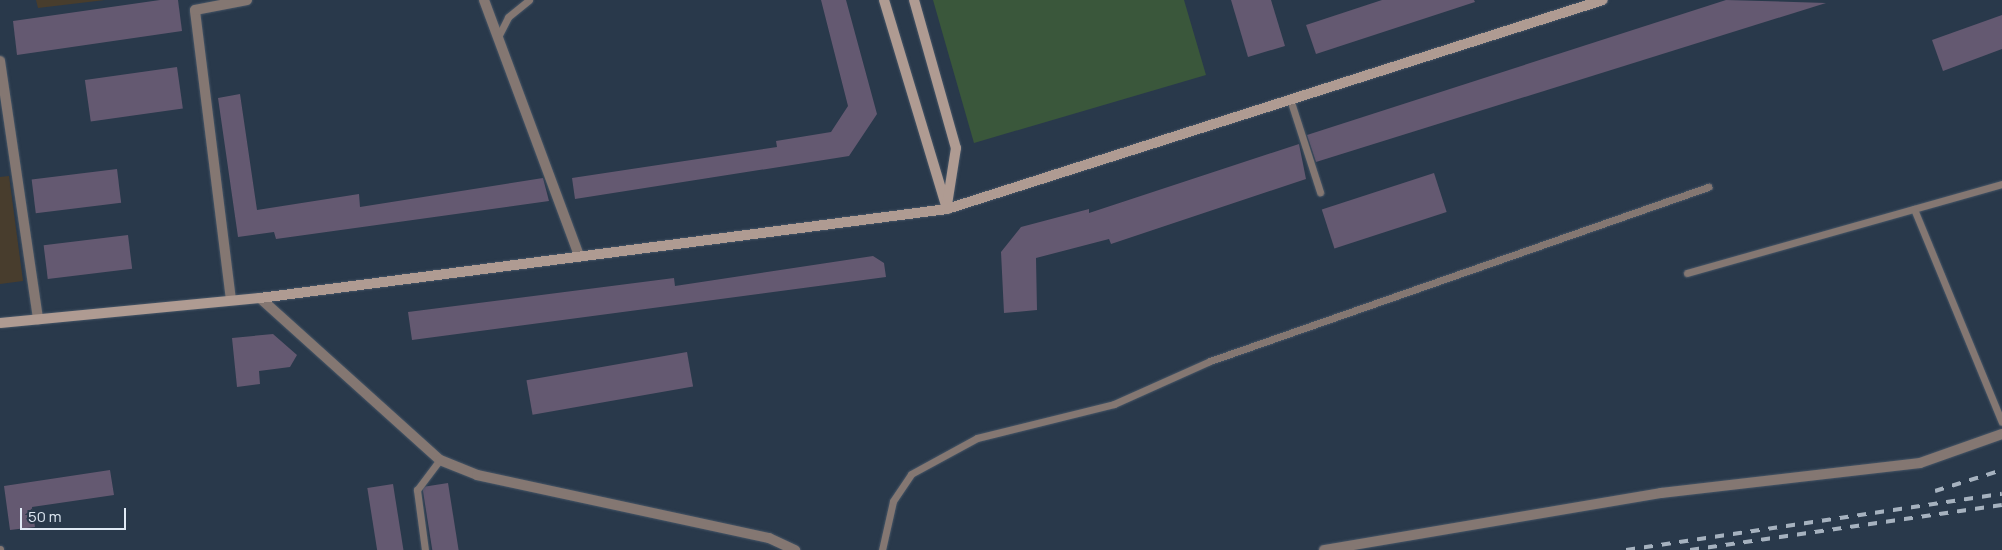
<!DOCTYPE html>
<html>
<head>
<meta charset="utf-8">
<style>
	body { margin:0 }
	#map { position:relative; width:2002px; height:550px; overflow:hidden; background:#29394b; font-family:Manrope,sans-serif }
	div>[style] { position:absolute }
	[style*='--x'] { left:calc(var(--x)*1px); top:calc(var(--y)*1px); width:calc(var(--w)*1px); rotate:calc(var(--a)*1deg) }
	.education>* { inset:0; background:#483d2d }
	.green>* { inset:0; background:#3a573b }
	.building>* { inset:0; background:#645971; transform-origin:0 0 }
	.roads { filter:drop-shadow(0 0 1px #465566) drop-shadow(0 0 1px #465566) }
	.lane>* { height:7px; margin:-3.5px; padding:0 3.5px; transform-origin:3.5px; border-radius:3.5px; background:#847772 }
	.street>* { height:10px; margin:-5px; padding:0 5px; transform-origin:5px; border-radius:5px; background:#847772 }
	.secondary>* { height:10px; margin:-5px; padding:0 5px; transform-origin:5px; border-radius:5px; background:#af9b92 }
	.rail>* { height:4px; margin-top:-2px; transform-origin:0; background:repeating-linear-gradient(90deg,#a6b2bf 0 9px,transparent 0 18px) }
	span { translate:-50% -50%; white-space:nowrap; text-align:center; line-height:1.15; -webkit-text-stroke:4px #29394b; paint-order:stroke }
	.scale { position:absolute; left:20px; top:508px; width:106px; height:22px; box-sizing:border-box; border:2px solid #e0eaf5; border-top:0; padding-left:6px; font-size:15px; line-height:18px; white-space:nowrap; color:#e0eaf5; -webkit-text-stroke:4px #29394b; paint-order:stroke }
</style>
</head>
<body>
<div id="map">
	<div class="education">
		<div style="clip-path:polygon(36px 0,105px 0,38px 8px)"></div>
		<div style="clip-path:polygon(9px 176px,23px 281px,0 284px,0 177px)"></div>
	</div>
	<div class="green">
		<div style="clip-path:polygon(933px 0,1184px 0,1206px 75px,974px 143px)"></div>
	</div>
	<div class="building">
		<div style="clip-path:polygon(160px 0,178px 0,182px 31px,17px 55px,13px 21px)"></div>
		<div style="clip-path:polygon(821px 0,846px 0,877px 114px,849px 156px,575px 199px,572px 178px,777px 147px,776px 141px,831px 132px,848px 106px)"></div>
		<div style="clip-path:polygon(1231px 0,1271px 0,1285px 46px,1248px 57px)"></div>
		<div style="clip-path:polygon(1382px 0,1474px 0,1475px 2px,1316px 54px,1306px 25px)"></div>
		<div style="clip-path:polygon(1726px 0,1826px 3px,1316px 162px,1307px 135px)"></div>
		<div style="clip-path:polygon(2002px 15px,2002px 49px,1943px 71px,1932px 40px)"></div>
		<div style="left:177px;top:67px;width:42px;height:93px;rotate:82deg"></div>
		<div style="clip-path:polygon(240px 94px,257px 210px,359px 194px,360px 207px,543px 178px,549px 201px,276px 239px,274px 232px,238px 237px,218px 98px)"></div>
		<div style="clip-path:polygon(1299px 144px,1306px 179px,1111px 244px,1109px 239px,1036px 258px,1037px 310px,1004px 313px,1001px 252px,1021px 227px,1089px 209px,1089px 213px)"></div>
		<div style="left:117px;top:169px;width:34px;height:86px;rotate:83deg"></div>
		<div style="left:1434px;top:173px;width:41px;height:118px;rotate:72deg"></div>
		<div style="left:128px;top:235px;width:34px;height:85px;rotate:83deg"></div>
		<div style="clip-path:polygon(873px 256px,884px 263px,886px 277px,412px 340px,408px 312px,674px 278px,675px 286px)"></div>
		<div style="clip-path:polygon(273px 334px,297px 355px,290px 367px,259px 371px,260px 384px,237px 387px,232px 338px)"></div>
		<div style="left:687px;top:352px;width:35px;height:163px;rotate:80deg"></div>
		<div style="clip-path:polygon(110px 470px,114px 495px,32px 507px,35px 527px,10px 530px,4px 486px)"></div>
		<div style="left:448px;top:483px;width:68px;height:26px;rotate:81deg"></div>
		<div style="left:393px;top:484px;width:67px;height:26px;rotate:81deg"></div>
	</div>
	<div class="roads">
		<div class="lane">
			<div style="--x:498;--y:37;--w:22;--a:-63"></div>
			<div style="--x:508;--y:17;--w:27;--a:-39"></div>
			<div style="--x:1290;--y:99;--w:98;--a:72.1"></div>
			<div style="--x:1914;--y:209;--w:230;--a:67.6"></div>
			<div style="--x:1687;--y:273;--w:327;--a:-15.8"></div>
			<div style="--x:0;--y:549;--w:1;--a:90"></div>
			<div style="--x:425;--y:550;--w:61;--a:-97.6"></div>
			<div style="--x:417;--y:490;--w:38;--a:-53"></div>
			<div style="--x:882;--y:550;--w:50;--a:-77.3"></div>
			<div style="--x:893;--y:501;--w:32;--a:-56"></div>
			<div style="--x:911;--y:474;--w:75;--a:-28.6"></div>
			<div style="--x:977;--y:438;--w:141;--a:-13.9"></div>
			<div style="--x:1114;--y:404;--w:105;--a:-24.1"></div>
			<div style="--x:1210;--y:361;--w:528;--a:-19.26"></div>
		</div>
		<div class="street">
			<div style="--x:484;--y:0;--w:273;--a:69.6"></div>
			<div style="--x:0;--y:61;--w:261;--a:81.6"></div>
			<div style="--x:260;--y:298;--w:242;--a:42"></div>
			<div style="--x:440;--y:460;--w:40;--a:22"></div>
			<div style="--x:477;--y:475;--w:299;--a:12.2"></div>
			<div style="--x:769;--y:538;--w:29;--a:25"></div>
			<div style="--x:231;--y:300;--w:292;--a:-97.1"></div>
			<div style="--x:195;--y:10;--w:53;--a:-10.9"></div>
			<div style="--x:1324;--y:550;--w:342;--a:-9.6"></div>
			<div style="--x:1661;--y:493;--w:261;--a:-6.6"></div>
			<div style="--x:1920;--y:463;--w:87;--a:-19.5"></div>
		</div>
		<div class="secondary">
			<div style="--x:884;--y:0;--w:218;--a:73.2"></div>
			<div style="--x:914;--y:0;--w:154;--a:74.2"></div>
			<div style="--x:956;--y:148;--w:58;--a:99"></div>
			<div style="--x:0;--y:323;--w:261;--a:-5.5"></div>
			<div style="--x:260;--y:298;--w:693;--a:-7.38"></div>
			<div style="--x:947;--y:209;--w:688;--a:-17.67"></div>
		</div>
	</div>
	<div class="rail">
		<div style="--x:1935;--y:491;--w:70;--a:-17.4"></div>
		<div style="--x:1626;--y:550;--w:380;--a:-8.5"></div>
		<div style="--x:1690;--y:550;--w:315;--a:-8.2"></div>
	</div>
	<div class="scale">50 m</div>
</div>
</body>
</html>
